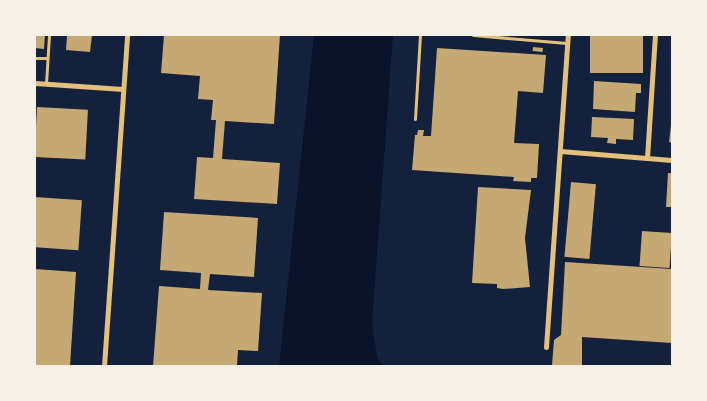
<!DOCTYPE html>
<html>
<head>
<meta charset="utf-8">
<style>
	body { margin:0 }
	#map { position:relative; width:707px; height:401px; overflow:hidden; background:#14213d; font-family:"Asap Condensed",sans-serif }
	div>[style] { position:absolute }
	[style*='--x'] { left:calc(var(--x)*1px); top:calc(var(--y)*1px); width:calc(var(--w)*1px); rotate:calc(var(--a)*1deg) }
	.water>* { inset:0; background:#0b132b }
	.building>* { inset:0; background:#c6a872; transform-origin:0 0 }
	.service>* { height:3px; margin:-1.5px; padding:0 1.5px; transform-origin:1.5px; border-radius:1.5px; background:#e5c07b }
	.minor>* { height:5px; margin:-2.5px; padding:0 2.5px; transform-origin:2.5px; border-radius:2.5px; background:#e5c07b }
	span { translate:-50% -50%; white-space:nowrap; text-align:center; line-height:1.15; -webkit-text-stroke:4.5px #f6f1e7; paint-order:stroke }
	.frame { position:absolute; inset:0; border:36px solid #f6f1e7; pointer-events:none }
</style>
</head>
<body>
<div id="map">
	<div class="water">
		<div style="clip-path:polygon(314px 35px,393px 35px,372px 324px,377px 357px,384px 366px,279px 366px)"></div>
	</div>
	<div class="building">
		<div style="clip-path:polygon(35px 35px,45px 35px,44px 49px,35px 48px)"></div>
		<div style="clip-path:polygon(67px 35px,92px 35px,90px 52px,66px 50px)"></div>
		<div style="clip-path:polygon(164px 35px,280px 35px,274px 124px,225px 121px,222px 159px,280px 163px,277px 204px,194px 199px,197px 157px,213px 158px,216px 120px,211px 120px,213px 100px,198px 99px,200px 76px,161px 73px)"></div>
		<div style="left:590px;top:35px;width:53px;height:38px"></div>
		<div style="left:533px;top:47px;width:10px;height:4px;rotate:6deg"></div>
		<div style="clip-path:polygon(437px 48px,546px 55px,543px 93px,518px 91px,514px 143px,539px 144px,537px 178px,531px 178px,531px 182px,513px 181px,514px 177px,412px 170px,415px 135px,417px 135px,418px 130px,424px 130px,423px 136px,431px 136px)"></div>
		<div style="clip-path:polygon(594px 81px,641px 84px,641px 93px,636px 93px,635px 112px,593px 109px)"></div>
		<div style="left:37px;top:107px;width:51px;height:50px;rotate:3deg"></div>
		<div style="clip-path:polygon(592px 117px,634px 119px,633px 140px,616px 139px,616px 144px,607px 143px,608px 138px,591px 137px)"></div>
		<div style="clip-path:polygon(671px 125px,672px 125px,672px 143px,669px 142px)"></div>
		<div style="clip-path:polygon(668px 173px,672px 173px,672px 207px,666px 207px)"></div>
		<div style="left:571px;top:182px;width:25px;height:75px;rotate:5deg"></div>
		<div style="clip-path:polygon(478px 187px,531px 190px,525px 238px,530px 287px,503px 289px,497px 288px,497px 284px,472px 283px)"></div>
		<div style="left:35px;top:197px;width:47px;height:50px;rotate:4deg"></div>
		<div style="clip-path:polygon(164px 212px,258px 218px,254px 277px,210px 274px,208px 290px,262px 293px,258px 351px,238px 350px,237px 366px,153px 366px,159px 286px,200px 289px,201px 273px,160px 270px)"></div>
		<div style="left:642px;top:231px;width:30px;height:35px;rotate:4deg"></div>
		<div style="clip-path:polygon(565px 262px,672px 269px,672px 343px,582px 337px,582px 366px,552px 365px,554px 340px,561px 335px)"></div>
		<div style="clip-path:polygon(35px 269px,76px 272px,70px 366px,35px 366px)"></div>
	</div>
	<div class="service">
		<div style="--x:473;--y:35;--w:94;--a:4.9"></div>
		<div style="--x:35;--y:58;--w:12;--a:0"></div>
		<div style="--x:46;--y:84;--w:49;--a:-86.5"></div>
		<div style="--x:415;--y:119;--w:84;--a:-86.6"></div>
	</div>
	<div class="minor">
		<div style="--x:35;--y:83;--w:88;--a:3.9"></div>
		<div style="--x:560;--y:151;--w:112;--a:4.6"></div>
		<div style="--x:647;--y:158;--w:123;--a:-86.3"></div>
		<div style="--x:546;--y:347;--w:313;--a:-86"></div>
		<div style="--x:104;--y:366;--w:332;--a:-86"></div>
	</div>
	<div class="frame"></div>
</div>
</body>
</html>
